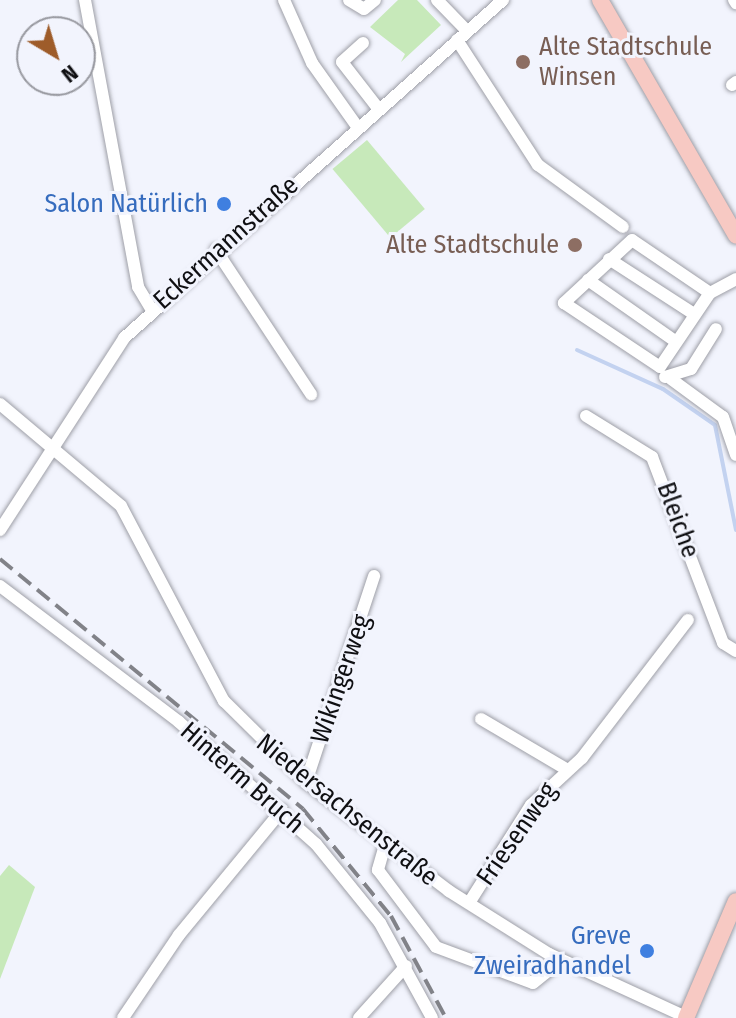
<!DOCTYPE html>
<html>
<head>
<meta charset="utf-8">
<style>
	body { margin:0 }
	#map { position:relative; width:736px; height:1018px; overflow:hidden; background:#f2f4fd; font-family:"Fira Sans Condensed",sans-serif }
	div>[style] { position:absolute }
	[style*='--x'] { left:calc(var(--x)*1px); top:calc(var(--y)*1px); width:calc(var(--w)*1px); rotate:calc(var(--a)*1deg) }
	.green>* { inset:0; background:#c7e9ba; transform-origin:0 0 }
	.stream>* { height:4px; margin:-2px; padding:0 2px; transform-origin:2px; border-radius:2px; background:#c3d2f0 }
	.roads { filter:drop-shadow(0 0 2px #9e9fa7) drop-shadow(0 0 2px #9e9fa7) }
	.minor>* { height:12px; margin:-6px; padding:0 6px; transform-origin:6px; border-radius:6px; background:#fff }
	.major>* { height:16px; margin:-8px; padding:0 8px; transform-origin:8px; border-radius:8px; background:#f7c9c3 }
	.rail>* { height:4px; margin-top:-2px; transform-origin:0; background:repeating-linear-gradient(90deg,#818288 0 16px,transparent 0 24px) }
	.dots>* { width:22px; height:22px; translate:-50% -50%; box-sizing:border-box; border:4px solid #f2f4fd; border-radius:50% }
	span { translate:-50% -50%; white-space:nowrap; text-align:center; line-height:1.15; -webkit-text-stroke:6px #f2f4fd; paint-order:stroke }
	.education-label { font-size:26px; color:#785e54 }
	.left { translate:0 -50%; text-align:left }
	.right { translate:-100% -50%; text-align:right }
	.shop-label { font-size:26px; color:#366cbe }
	.street-label { font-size:26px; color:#0f0f12 }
	.north { position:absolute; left:16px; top:16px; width:80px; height:80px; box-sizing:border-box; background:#f2f4fd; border:2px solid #97989f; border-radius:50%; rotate:142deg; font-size:22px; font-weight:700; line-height:32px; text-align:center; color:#0f0f12 }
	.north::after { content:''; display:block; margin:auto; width:28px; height:36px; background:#9e5c2a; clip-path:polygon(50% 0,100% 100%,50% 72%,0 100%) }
</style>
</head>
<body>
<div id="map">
	<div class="green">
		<div style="clip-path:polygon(398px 0,417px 0,441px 25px,401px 62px,405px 54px,370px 27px)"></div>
		<div style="left:367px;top:140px;width:90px;height:45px;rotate:50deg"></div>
		<div style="clip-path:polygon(9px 865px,35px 887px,0 979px,0 876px)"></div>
	</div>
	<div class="stream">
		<div style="--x:577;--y:350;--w:94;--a:24.4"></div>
		<div style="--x:663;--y:389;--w:63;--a:34.7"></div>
		<div style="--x:715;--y:425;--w:107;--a:78.7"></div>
	</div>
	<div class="roads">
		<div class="minor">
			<div style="--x:85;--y:0;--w:292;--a:79.5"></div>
			<div style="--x:138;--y:287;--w:27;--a:59"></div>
			<div style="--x:284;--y:0;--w:69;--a:66"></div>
			<div style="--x:312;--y:63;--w:76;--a:54.6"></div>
			<div style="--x:349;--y:0;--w:17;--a:31"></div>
			<div style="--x:364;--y:9;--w:14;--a:-39"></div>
			<div style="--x:437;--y:0;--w:43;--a:45.9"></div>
			<div style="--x:734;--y:0;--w:4;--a:56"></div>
			<div style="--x:457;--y:40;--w:149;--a:57.1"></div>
			<div style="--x:538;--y:165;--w:105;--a:36.1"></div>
			<div style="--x:363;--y:43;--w:28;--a:138"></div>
			<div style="--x:342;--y:62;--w:57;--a:52.1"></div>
			<div style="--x:732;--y:85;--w:5;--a:-37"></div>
			<div style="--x:216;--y:250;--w:173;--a:56.6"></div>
			<div style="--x:609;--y:259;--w:101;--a:32.9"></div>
			<div style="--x:588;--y:280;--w:106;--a:35"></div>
			<div style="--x:710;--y:293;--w:94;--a:-145.8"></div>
			<div style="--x:632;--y:240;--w:93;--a:137.2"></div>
			<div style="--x:564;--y:303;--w:115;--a:33.7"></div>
			<div style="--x:660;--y:367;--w:89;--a:-56"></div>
			<div style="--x:710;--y:293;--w:30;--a:-28"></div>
			<div style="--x:665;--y:377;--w:27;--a:-17"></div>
			<div style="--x:691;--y:369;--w:47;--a:-58"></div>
			<div style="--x:671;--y:379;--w:64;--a:36.2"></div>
			<div style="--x:723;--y:417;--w:40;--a:71.1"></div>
			<div style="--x:0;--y:404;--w:158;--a:40.1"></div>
			<div style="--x:121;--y:506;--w:221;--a:62.2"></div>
			<div style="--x:224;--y:701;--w:115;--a:44.6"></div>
			<div style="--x:306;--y:782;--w:180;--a:37.3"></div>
			<div style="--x:449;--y:891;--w:118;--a:32.2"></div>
			<div style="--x:549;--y:954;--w:151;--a:24.7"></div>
			<div style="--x:586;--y:416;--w:78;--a:31.8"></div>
			<div style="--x:652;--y:457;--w:199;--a:69.1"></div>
			<div style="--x:723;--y:643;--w:15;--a:32"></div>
			<div style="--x:0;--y:530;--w:229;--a:-57.1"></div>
			<div style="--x:124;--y:338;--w:508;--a:-41.73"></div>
			<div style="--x:0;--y:586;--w:225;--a:37.2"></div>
			<div style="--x:179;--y:722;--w:183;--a:41.7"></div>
			<div style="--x:316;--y:844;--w:102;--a:51"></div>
			<div style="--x:380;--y:923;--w:108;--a:61.3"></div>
			<div style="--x:481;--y:719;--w:99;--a:30.5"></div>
			<div style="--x:306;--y:782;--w:217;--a:-71.7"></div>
			<div style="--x:385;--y:845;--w:26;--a:106"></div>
			<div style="--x:378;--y:870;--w:96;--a:53"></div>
			<div style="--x:436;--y:947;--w:103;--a:20.4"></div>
			<div style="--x:533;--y:983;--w:35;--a:-39"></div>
			<div style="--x:469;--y:903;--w:116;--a:-57.7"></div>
			<div style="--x:531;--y:805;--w:69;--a:-42.7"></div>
			<div style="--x:582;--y:758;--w:174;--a:-52.5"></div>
			<div style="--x:123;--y:1018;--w:100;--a:-56"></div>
			<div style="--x:179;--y:935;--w:162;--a:-50.5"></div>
			<div style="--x:359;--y:1018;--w:70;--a:-47.9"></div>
		</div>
		<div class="major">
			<div style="--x:600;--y:0;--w:272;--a:60"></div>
			<div style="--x:686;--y:1018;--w:127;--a:-66.9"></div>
		</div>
	</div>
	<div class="rail">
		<div style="--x:0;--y:559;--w:393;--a:39.5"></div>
		<div style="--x:303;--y:809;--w:139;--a:50.6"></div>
		<div style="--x:391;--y:916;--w:116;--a:61.7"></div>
	</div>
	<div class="dots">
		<div style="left:523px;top:62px;background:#8d6e63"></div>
		<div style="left:224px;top:204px;background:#3f7fe0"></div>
		<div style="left:575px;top:245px;background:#8d6e63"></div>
		<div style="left:647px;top:951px;background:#3f7fe0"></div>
	</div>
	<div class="education-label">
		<span class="left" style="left:539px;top:62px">Alte Stadtschule<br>Winsen</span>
		<span class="right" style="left:559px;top:245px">Alte Stadtschule</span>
	</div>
	<div class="shop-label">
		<span class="right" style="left:208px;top:204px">Salon Natürlich</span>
		<span class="right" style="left:631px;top:951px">Greve<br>Zweiradhandel</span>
	</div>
	<div class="street-label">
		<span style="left:226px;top:243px;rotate:-42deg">Eckermannstraße</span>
		<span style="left:678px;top:520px;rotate:70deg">Bleiche</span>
		<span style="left:341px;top:679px;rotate:-71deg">Wikingerweg</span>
		<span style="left:242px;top:778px;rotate:41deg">Hinterm Bruch</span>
		<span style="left:347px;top:810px;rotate:39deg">Niedersachsenstraße</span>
		<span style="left:517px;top:834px;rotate:-55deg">Friesenweg</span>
	</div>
	<div class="north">N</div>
</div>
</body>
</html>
